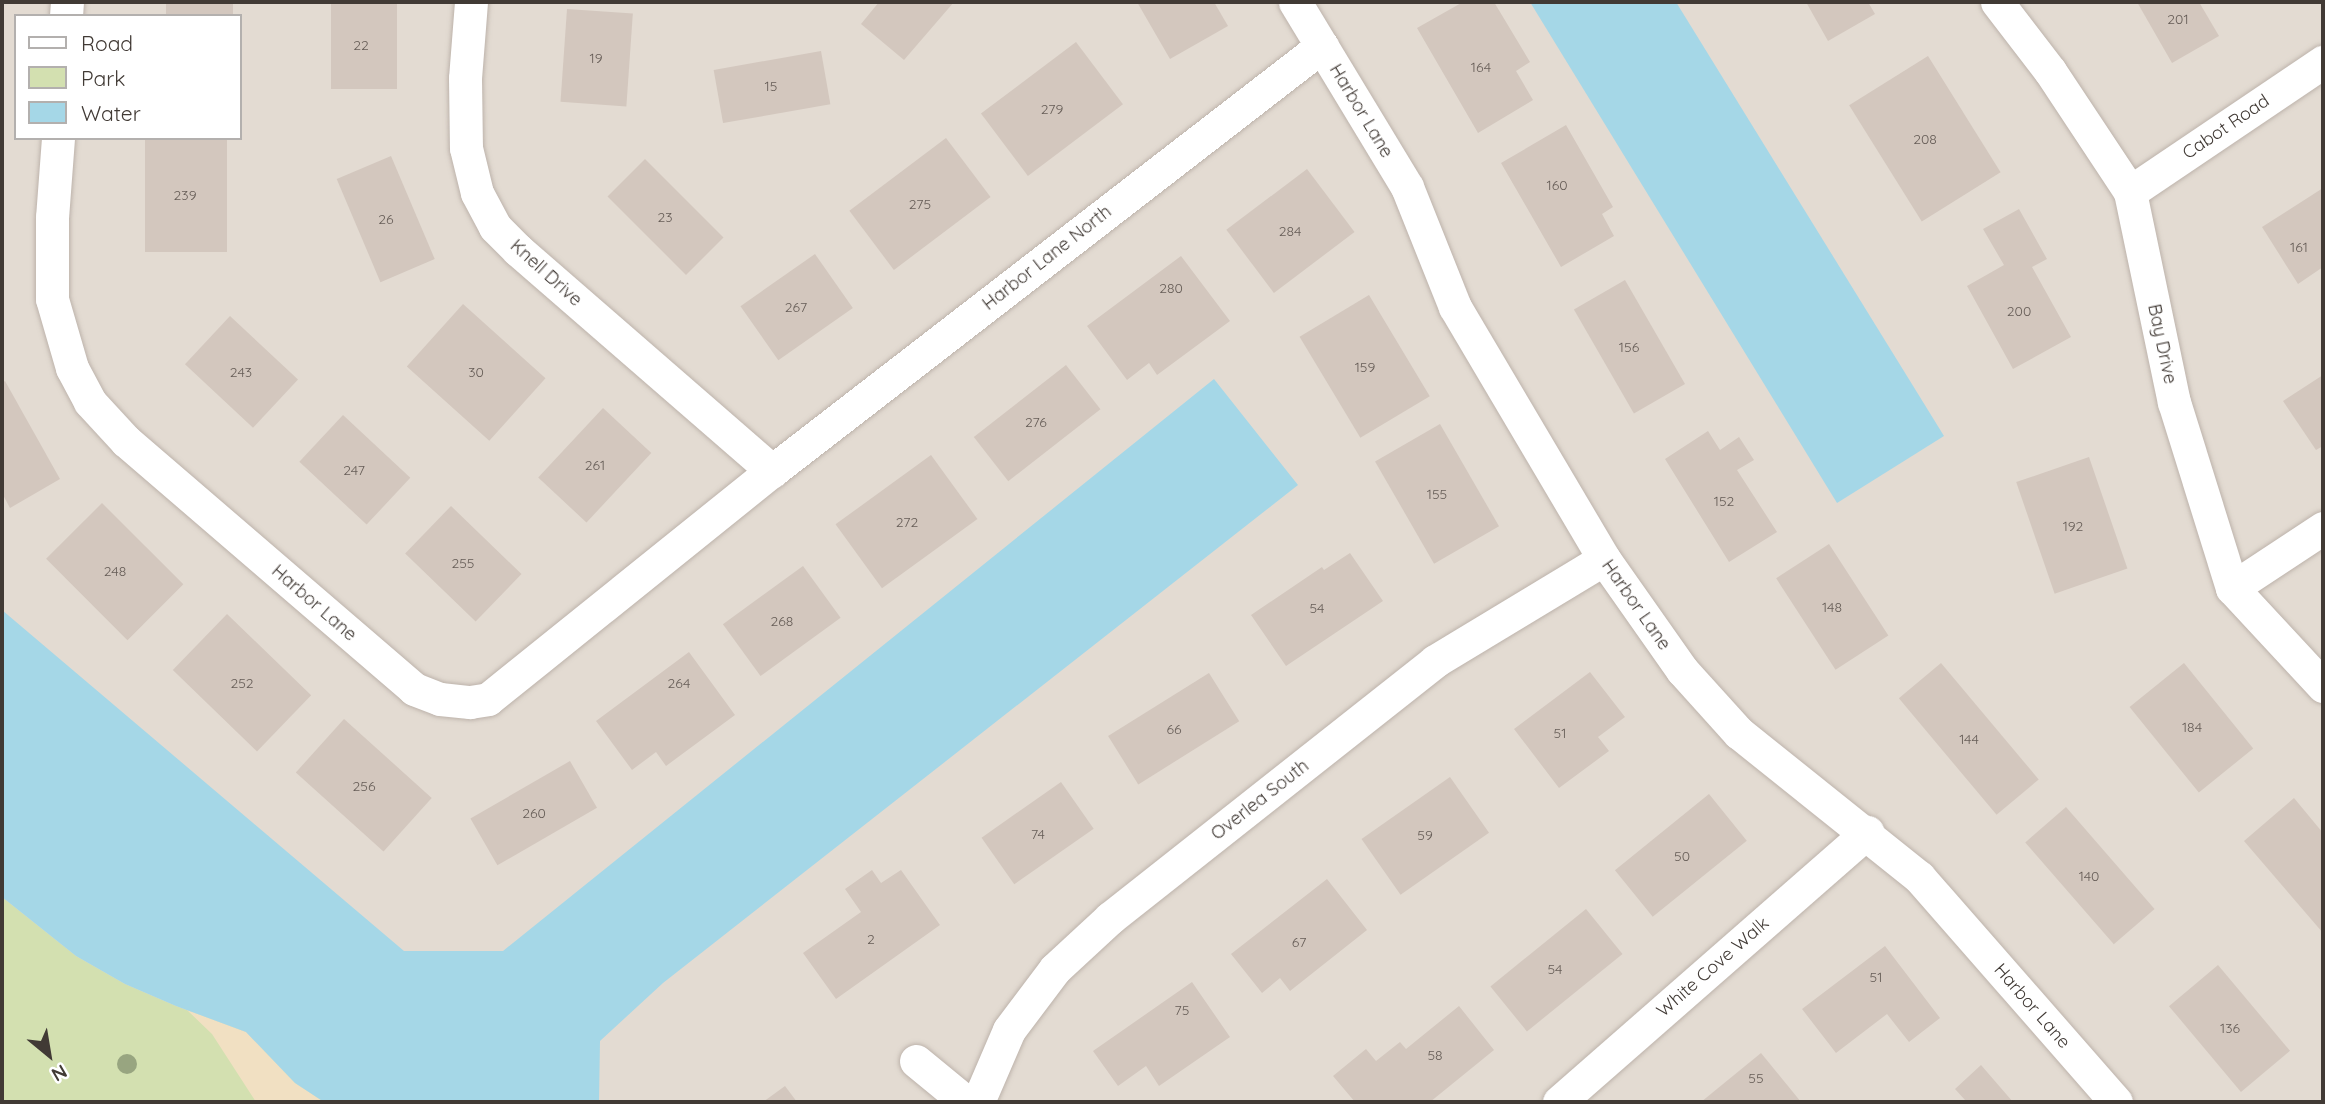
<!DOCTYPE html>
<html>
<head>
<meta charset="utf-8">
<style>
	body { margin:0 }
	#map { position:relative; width:2325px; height:1104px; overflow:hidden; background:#f0eae4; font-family:Quicksand,sans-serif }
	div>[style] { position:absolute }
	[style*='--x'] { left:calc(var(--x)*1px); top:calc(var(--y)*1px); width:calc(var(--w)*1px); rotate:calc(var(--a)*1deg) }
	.residential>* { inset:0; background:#e3dbd2 }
	.green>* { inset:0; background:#d3e0b0 }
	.sand>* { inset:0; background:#f1e0c2 }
	.water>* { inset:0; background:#a5d7e7 }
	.building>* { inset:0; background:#d3c7be; transform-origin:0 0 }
	.roads { filter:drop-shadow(0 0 2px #bdb3ab) drop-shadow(0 0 2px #bdb3ab) }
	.street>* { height:33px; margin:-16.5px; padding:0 16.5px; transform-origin:16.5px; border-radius:16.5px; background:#fff }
	.trees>* { width:20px; height:20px; margin:-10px; border-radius:50%; background:#98a580 }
	span { translate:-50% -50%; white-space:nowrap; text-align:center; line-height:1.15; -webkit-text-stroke:6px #fff; paint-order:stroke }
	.number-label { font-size:14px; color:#665d57 }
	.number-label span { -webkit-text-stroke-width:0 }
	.street-label { font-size:18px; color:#413a35 }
	.frame { position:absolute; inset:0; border:4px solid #413a35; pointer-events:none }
	.legend { position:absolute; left:14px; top:14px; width:228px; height:126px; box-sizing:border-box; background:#fff; border:2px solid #b3b0ae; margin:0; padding:9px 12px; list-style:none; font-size:21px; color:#413a35 }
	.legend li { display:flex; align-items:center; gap:14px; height:35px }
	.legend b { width:35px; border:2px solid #b3b0ae }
	.north { position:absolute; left:14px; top:1020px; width:70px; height:70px; -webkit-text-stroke:5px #fff; paint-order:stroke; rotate:150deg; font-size:19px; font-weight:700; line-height:28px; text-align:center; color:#413a35 }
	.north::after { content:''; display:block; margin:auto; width:24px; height:32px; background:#413a35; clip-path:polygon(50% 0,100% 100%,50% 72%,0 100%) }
</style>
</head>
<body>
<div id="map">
	<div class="residential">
		<div style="clip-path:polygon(evenodd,2px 2px,2323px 2px,2323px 1102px,2px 1102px,2px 2px,16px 16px,240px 16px,240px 138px,16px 138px,16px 16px)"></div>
	</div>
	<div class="green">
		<div style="clip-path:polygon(2px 897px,76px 956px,125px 984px,176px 1006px,246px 1032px,295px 1083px,324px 1102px,2px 1102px)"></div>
	</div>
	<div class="sand">
		<div style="clip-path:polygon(187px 1010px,246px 1032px,295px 1083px,324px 1102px,256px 1102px,212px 1034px)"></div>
	</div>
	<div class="water">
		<div style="clip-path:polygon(1530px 2px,1676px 2px,1944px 436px,1837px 503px)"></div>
		<div style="clip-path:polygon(1214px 379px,1298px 485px,663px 983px,600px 1041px,599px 1102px,324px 1102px,295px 1083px,246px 1032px,176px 1006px,125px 984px,76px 956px,2px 897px,2px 610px,404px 951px,503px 951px)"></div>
	</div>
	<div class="building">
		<div style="left:166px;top:2px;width:67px;height:14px"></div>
		<div style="left:331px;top:2px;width:66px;height:87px"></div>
		<div style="clip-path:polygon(879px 2px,954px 2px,904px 60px,861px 24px)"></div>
		<div style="clip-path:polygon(1137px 2px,1214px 2px,1228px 26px,1170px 59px)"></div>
		<div style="clip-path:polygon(1463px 2px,1494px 2px,1530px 62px,1516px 71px,1533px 100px,1478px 133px,1417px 28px)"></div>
		<div style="clip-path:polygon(1806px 2px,1868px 2px,1875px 14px,1828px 41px)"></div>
		<div style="clip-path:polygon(2137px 2px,2199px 2px,2219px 36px,2172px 63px)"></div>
		<div style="left:567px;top:9px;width:66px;height:93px;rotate:4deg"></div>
		<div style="left:1076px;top:42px;width:78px;height:119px;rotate:53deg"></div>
		<div style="left:821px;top:51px;width:54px;height:109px;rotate:80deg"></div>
		<div style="left:1928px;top:56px;width:137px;height:93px;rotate:58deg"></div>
		<div style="clip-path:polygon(1566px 125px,1613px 207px,1602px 214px,1614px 236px,1561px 267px,1501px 163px)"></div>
		<div style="left:145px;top:138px;width:82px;height:114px"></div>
		<div style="left:946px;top:138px;width:74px;height:121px;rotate:53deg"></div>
		<div style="left:391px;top:156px;width:112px;height:59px;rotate:67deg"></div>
		<div style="left:645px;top:159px;width:111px;height:53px;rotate:45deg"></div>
		<div style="left:1307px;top:169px;width:79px;height:101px;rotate:53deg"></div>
		<div style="clip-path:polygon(2323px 188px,2323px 267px,2298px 284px,2262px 227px)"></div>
		<div style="clip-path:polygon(2019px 209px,2047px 259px,2032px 267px,2071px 337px,2013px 369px,1967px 286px,2004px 265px,1983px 229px)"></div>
		<div style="left:815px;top:254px;width:66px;height:91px;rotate:55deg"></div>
		<div style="clip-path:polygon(1181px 256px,1230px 321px,1157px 375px,1149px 363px,1127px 380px,1087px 326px)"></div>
		<div style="left:1625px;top:280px;width:120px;height:59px;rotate:60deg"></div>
		<div style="left:1369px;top:295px;width:118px;height:81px;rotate:59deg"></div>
		<div style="left:463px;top:304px;width:111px;height:84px;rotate:42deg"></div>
		<div style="left:230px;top:316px;width:93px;height:66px;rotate:43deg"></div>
		<div style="left:1066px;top:365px;width:56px;height:117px;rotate:52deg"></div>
		<div style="clip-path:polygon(2323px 375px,2323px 446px,2316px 450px,2283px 401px)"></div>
		<div style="clip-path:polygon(5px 381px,60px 479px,10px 508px,2px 493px,2px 383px)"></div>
		<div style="left:603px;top:408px;width:66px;height:95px;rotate:43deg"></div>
		<div style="left:343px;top:415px;width:92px;height:64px;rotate:43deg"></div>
		<div style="left:1440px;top:424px;width:118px;height:75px;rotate:60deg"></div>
		<div style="clip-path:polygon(1708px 431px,1720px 450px,1739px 437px,1754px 460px,1737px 470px,1777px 532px,1729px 562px,1665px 459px)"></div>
		<div style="left:931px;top:455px;width:79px;height:118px;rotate:54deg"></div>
		<div style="left:2089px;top:457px;width:118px;height:77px;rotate:71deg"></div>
		<div style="left:102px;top:503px;width:115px;height:79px;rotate:45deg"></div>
		<div style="left:451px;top:506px;width:98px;height:66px;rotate:44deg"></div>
		<div style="left:1829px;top:544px;width:109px;height:63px;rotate:57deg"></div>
		<div style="clip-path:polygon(1350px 553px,1383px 601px,1286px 666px,1251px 615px,1322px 567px,1324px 570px)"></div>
		<div style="left:803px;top:566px;width:64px;height:99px;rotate:54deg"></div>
		<div style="left:227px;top:614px;width:117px;height:78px;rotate:44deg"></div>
		<div style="clip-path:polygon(689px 652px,735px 715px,666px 766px,656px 752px,632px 770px,596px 721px)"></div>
		<div style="left:1941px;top:663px;width:152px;height:55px;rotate:50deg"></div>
		<div style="left:2184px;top:663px;width:110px;height:70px;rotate:51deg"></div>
		<div style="clip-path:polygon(1590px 672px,1625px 717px,1598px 737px,1609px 751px,1559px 788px,1514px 729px)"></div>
		<div style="left:1209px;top:673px;width:57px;height:119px;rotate:58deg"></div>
		<div style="left:344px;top:719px;width:118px;height:72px;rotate:42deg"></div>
		<div style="left:570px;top:761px;width:54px;height:115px;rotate:60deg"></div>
		<div style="left:1450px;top:777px;width:68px;height:108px;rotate:55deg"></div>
		<div style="left:1061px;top:782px;width:57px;height:97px;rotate:55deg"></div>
		<div style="left:1709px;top:794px;width:60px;height:121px;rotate:51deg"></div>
		<div style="clip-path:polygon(2294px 798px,2323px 833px,2323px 933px,2244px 841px)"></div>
		<div style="left:2066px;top:807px;width:135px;height:54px;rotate:49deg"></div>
		<div style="clip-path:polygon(872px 870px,881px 883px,901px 870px,940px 925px,836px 999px,803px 953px,861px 912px,845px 889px)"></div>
		<div style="clip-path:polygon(1327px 879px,1367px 930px,1290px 991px,1280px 978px,1262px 993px,1231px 954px)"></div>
		<div style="left:1586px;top:909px;width:58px;height:123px;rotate:51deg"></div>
		<div style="clip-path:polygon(1885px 946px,1940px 1018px,1909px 1042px,1887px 1014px,1836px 1053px,1802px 1009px)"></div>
		<div style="left:2218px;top:965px;width:112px;height:64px;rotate:50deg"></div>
		<div style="clip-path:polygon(1192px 982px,1230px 1037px,1159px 1086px,1146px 1066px,1118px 1086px,1093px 1051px)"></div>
		<div style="clip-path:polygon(1459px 1006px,1494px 1050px,1430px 1102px,1355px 1102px,1333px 1076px,1366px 1049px,1376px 1061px,1400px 1042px,1406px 1049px)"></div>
		<div style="clip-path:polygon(1761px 1053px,1801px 1102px,1701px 1102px)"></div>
		<div style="clip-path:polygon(1981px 1065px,2013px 1102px,1963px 1102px,1965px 1100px,1955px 1089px)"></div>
		<div style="clip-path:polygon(785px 1086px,797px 1102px,763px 1102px)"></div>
	</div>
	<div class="roads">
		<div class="street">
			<div style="--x:471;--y:2;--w:76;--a:94.5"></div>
			<div style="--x:465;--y:78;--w:70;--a:89.2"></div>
			<div style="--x:466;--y:148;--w:46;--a:76.3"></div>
			<div style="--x:477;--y:193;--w:38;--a:62"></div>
			<div style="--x:495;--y:227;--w:33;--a:45"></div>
			<div style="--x:518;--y:250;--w:337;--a:41"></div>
			<div style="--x:1295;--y:2;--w:216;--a:58.8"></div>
			<div style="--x:1407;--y:187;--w:129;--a:68.2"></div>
			<div style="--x:1455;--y:307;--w:293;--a:59.4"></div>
			<div style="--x:1604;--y:559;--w:136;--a:54.9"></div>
			<div style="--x:1682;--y:670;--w:85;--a:47.9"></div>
			<div style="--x:1739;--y:733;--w:231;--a:38.7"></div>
			<div style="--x:1919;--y:877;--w:299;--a:48.8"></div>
			<div style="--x:1997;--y:2;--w:87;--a:52.5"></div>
			<div style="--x:2050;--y:71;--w:145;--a:56.5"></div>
			<div style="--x:2130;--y:192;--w:215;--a:78.2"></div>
			<div style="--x:2174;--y:402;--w:195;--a:72.7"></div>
			<div style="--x:2232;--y:588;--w:134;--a:47.1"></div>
			<div style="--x:66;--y:16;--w:14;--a:-86"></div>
			<div style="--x:58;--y:138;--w:79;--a:94.3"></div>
			<div style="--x:52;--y:217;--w:82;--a:90"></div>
			<div style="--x:52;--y:299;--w:72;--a:73.8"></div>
			<div style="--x:72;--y:368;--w:38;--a:62"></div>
			<div style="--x:90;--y:402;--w:53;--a:47.3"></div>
			<div style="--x:126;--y:441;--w:380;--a:40.7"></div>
			<div style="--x:414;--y:689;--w:28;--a:21"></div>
			<div style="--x:440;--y:699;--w:30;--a:6"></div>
			<div style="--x:470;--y:702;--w:18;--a:-9"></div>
			<div style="--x:488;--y:699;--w:364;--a:-38.8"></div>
			<div style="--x:772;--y:471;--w:695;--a:-37.69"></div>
			<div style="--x:2130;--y:192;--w:233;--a:-34"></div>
			<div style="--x:2232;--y:588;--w:109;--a:-33.4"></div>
			<div style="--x:916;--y:1061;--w:65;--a:39.4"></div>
			<div style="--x:978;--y:1102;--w:78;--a:-66.7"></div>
			<div style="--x:1009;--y:1030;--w:76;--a:-53"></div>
			<div style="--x:1055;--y:969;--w:75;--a:-42.8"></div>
			<div style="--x:1110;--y:918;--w:414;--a:-38.3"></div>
			<div style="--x:1435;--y:661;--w:197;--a:-31.1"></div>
			<div style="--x:1559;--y:1102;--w:410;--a:-41.2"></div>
		</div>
	</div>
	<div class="trees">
		<div style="left:127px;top:1064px"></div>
	</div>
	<div class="number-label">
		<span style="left:2178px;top:19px">201</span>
		<span style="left:361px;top:45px">22</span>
		<span style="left:596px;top:58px">19</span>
		<span style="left:1481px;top:67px">164</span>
		<span style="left:771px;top:86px">15</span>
		<span style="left:1052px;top:109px">279</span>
		<span style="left:1925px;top:139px">208</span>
		<span style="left:1557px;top:185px">160</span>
		<span style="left:185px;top:195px">239</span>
		<span style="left:920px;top:204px">275</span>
		<span style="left:665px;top:217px">23</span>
		<span style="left:386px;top:219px">26</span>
		<span style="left:1290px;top:231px">284</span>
		<span style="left:2299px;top:247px">161</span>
		<span style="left:1171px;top:288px">280</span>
		<span style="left:796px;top:307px">267</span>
		<span style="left:2019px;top:311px">200</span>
		<span style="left:1629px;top:347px">156</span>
		<span style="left:1365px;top:367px">159</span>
		<span style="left:241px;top:372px">243</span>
		<span style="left:476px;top:372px">30</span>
		<span style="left:1036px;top:422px">276</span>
		<span style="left:595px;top:465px">261</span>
		<span style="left:354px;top:470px">247</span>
		<span style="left:1437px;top:494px">155</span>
		<span style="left:1724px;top:501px">152</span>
		<span style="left:907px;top:522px">272</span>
		<span style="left:2073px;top:526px">192</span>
		<span style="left:463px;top:563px">255</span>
		<span style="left:115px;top:571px">248</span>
		<span style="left:1832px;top:607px">148</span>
		<span style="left:1317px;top:608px">54</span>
		<span style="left:782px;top:621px">268</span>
		<span style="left:242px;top:683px">252</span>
		<span style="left:679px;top:683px">264</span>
		<span style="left:2192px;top:727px">184</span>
		<span style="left:1174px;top:729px">66</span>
		<span style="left:1560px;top:733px">51</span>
		<span style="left:1969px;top:739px">144</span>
		<span style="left:364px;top:786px">256</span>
		<span style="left:534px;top:813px">260</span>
		<span style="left:1038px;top:834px">74</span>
		<span style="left:1425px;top:835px">59</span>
		<span style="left:1682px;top:856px">50</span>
		<span style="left:2089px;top:876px">140</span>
		<span style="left:871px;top:939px">2</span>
		<span style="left:1299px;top:942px">67</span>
		<span style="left:1555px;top:969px">54</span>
		<span style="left:1876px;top:977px">51</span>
		<span style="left:1182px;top:1010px">75</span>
		<span style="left:2230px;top:1028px">136</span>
		<span style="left:1435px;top:1055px">58</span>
		<span style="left:1756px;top:1078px">55</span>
	</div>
	<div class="street-label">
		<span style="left:1361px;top:111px;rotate:59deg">Harbor Lane</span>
		<span style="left:2226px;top:127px;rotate:-34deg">Cabot Road</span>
		<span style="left:1047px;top:258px;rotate:-38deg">Harbor Lane North</span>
		<span style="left:546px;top:273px;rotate:42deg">Knell Drive</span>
		<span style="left:2162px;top:344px;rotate:78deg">Bay Drive</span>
		<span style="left:314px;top:603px;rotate:41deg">Harbor Lane</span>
		<span style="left:1636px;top:605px;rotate:55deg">Harbor Lane</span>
		<span style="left:1260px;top:800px;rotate:-38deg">Overlea South</span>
		<span style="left:1713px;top:967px;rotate:-41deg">White Cove Walk</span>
		<span style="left:2032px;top:1006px;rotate:49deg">Harbor Lane</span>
	</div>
	<div class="frame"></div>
	<ul class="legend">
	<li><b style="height:9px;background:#fff"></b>Road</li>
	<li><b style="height:19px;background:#d3e0b0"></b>Park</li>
	<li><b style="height:19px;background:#a5d7e7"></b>Water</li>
	</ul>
	<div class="north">N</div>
</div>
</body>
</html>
